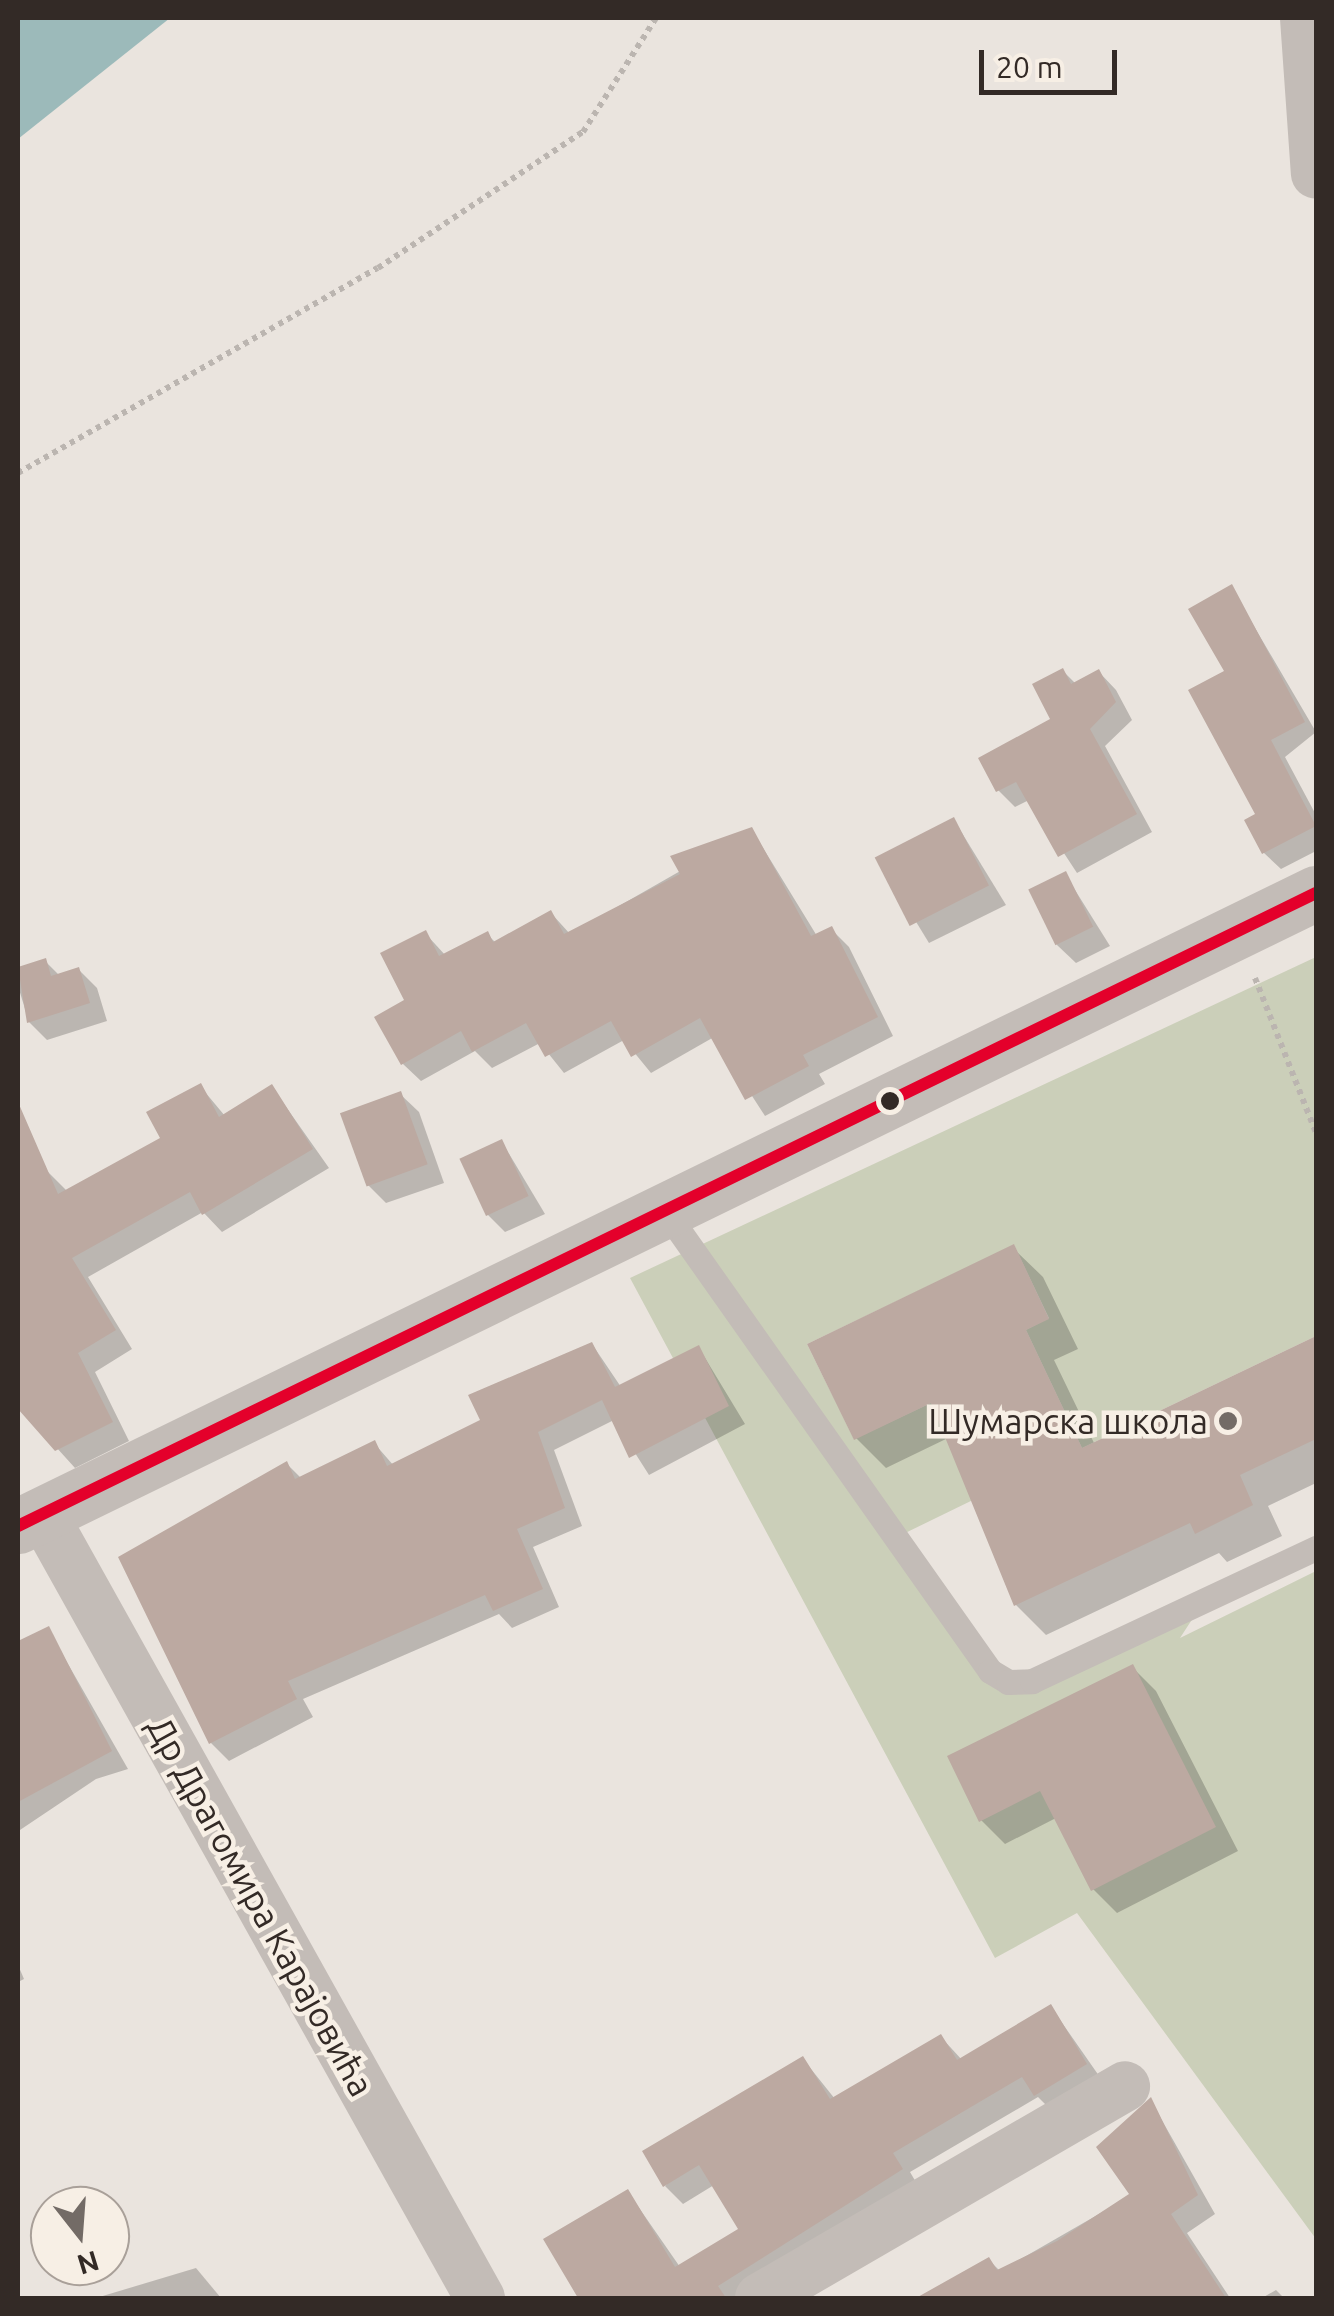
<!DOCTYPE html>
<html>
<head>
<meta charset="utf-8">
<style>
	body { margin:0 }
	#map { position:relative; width:1334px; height:2316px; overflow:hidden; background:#eae4de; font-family:Ubuntu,sans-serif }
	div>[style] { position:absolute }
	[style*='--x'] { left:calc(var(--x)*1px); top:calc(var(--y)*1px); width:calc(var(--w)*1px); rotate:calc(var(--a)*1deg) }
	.green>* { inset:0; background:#cbcfb9 }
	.water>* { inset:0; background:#9cbaba }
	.shadow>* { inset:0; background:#0003 }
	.building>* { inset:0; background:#bca9a1; transform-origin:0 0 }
	.path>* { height:6px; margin-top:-3px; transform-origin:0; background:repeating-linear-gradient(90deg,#bbb5b0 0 5px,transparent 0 10px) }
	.service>* { height:25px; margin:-12.5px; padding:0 12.5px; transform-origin:12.5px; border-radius:12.5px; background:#c3bcb7 }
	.minor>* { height:50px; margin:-25px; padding:0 25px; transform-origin:25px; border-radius:25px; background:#c3bcb7 }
	.tertiary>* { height:55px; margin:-27.5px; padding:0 27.5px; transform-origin:27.5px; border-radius:27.5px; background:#c3bcb7 }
	.bus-1>* { height:12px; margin:-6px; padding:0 6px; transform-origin:6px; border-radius:6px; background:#e4002b }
	.dots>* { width:28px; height:28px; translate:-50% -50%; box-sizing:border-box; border:5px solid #f7efe5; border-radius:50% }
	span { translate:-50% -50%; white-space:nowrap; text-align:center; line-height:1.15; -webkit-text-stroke:9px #f7efe5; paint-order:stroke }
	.poi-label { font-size:35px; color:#332a26 }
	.right { translate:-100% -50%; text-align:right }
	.street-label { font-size:35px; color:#332a26 }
	.frame { position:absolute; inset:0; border:20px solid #332a26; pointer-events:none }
	.north { position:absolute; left:30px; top:2186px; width:100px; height:100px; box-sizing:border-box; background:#f7efe5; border:2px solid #a9a099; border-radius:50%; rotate:163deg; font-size:28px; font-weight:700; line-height:40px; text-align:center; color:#332a26 }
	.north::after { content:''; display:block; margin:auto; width:35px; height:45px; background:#736b66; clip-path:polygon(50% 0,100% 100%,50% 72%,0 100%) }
	.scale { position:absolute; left:979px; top:50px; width:138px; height:45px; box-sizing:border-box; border:5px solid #332a26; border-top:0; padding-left:12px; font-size:30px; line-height:35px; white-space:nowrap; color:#332a26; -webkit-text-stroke:8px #f7efe5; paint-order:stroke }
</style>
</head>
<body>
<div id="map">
	<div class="green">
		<div style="clip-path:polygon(1316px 957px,1316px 1336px,1082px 1448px,1026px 1330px,1049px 1318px,1014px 1245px,807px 1344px,854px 1439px,931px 1403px,977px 1498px,897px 1537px,1008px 1682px,1204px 1601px,1180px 1638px,1316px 1571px,1316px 2239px,1077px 1913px,995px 1958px,630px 1278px)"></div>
	</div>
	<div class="water">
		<div style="clip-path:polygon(18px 18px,170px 18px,18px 139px)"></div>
	</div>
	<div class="shadow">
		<div style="clip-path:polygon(1231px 587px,1316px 732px,1285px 757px,1316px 815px,1316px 851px,1281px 869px,1264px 853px)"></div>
		<div style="clip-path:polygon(1063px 671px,1076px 684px,1099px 672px,1116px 690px,1132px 720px,1105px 746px,1152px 832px,1077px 873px,1029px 800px,1015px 807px,998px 790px,1053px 720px)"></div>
		<div style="clip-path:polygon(954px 820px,1006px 905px,929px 943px,877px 858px)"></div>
		<div style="clip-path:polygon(752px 830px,817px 936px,831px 929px,849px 947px,893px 1036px,819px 1074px,825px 1084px,765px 1116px,714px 1037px,651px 1073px,624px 1040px,564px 1073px,540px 1043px,492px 1068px,475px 1051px,421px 1081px,403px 1064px,425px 933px,446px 956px,487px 934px,496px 943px,551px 913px,570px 934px)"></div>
		<div style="clip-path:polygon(1065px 874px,1110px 946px,1076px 963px,1057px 945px)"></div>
		<div style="clip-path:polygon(45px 961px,60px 976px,79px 970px,97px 988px,107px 1021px,47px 1040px,29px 1022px,18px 986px,18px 970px)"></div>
		<div style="clip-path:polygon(200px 1086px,225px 1116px,272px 1087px,329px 1168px,222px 1232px,203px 1212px,88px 1277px,132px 1349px,95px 1372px,129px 1441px,75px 1468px,18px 1405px,18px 1351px,39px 1331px,18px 1271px,18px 1183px,48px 1172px,68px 1192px,164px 1139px)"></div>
		<div style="clip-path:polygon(400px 1094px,419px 1112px,444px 1183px,386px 1203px,368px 1185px)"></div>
		<div style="clip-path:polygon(502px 1142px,545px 1214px,505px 1232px,487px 1214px)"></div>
		<div style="clip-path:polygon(1013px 1248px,1043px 1277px,1078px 1349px,1054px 1360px,1095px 1445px,1316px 1339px,1316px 1483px,1268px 1506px,1282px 1536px,1227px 1562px,1219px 1553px,1046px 1635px,1016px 1605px,948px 1438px,886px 1468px,856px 1438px)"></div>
		<div style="clip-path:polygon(592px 1344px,621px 1387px,699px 1348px,745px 1424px,649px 1475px,614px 1420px,554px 1450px,582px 1526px,533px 1547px,559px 1607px,512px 1628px,499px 1614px,303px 1699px,313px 1717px,229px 1761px,211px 1743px,287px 1464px,301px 1478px,374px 1443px,394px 1466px,484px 1421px)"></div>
		<div style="clip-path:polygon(48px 1629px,128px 1769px,96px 1779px,20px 1830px,18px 1644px)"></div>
		<div style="clip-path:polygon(1132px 1667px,1156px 1691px,1238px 1851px,1117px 1913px,1093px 1889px,1056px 1818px,1005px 1844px,981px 1820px)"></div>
		<div style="clip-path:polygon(18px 1965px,24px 1979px,18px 1982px)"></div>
		<div style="clip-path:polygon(1051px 2007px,1104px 2083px,1054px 2113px,1038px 2097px,910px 2172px,920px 2189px,753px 2298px,581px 2298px,546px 2240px,628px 2192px,680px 2267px,742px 2229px,714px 2185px,683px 2204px,665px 2186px,803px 2059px,835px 2099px,941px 2037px,962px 2060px)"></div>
		<div style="clip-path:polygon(1151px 2101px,1215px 2214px,1187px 2233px,1230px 2298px,921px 2298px,989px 2260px,1000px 2271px,1132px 2195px)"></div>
		<div style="clip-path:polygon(196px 2268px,221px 2298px,96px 2298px)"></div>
		<div style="clip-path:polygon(1276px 2290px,1284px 2298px,1262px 2298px)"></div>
	</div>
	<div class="building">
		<div style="clip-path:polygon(1232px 584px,1305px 722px,1271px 740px,1316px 826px,1262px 854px,1244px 820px,1255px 814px,1188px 690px,1224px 671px,1188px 609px)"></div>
		<div style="clip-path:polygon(1063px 668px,1071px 684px,1099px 669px,1116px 702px,1090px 729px,1137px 814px,1058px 857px,1016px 782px,996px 792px,978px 758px,1050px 719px,1032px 684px)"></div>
		<div style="left:954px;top:817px;width:77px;height:89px;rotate:63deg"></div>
		<div style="clip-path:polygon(752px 827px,811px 936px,832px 926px,878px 1017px,803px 1055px,809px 1066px,745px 1100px,700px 1018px,631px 1057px,611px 1021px,545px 1057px,526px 1023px,472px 1052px,461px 1031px,401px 1065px,374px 1017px,404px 1000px,380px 953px,426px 930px,439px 956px,488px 931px,493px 942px,551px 910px,564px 934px,680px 874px,670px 856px)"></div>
		<div style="left:1066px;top:871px;width:62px;height:42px;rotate:64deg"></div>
		<div style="clip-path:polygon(46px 958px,51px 976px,79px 967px,90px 1003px,27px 1023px,18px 967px)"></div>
		<div style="clip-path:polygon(201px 1083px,219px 1117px,272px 1084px,313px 1149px,202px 1215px,190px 1192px,72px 1258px,116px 1330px,78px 1353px,113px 1422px,55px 1451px,18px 1409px,18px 1102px,58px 1194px,160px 1138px,146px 1112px)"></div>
		<div style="left:401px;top:1091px;width:78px;height:65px;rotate:70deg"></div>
		<div style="left:502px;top:1139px;width:63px;height:47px;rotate:65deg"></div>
		<div style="clip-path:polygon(1014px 1244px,1049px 1319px,1026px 1330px,1082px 1448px,1316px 1336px,1316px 1439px,1240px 1475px,1253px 1505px,1195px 1534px,1190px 1523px,1014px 1606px,931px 1403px,854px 1440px,807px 1344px)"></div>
		<div style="clip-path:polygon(592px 1342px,615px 1387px,699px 1345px,729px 1406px,629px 1458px,602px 1400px,538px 1432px,565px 1508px,517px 1529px,543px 1589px,493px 1611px,485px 1595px,288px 1681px,297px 1699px,209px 1744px,118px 1557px,287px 1461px,295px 1479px,375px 1440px,387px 1466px,480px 1420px,468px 1395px)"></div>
		<div style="clip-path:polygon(49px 1626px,112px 1751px,18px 1802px,18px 1641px)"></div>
		<div style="clip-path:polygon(1133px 1664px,1216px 1827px,1091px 1891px,1040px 1791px,979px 1822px,947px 1756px)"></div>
		<div style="clip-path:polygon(1051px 2004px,1087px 2064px,1034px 2096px,1022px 2077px,893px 2153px,903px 2169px,718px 2286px,726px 2298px,578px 2298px,543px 2239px,628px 2189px,675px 2267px,738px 2229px,699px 2165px,663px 2187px,642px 2151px,803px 2056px,830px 2099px,941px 2034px,957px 2060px)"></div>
		<div style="clip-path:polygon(1151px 2097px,1198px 2195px,1171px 2214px,1226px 2298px,916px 2298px,989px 2257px,997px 2270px,1057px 2241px,1129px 2194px,1096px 2147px)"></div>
	</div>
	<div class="path">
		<div style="--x:18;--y:473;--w:414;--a:-29.7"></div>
		<div style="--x:378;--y:268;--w:246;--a:-33.6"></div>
		<div style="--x:583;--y:132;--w:135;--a:-57.4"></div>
		<div style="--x:1255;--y:978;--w:167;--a:68.5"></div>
	</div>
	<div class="service">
		<div style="--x:668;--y:1215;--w:558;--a:54.77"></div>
		<div style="--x:990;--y:1671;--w:21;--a:31"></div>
		<div style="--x:1008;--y:1682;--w:24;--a:-2"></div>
		<div style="--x:1032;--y:1681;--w:314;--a:-25.1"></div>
	</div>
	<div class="minor">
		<div style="--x:1305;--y:18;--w:156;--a:86"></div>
		<div style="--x:42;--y:1513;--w:899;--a:60.84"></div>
		<div style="--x:760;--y:2298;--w:422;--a:-30.1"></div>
	</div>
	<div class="tertiary">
		<div style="--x:18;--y:1526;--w:1444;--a:-26"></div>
	</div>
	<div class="bus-1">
		<div style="--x:18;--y:1526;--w:1444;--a:-26"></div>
	</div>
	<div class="dots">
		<div style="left:890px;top:1101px;background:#332a26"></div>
		<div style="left:1228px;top:1421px;background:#736b66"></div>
	</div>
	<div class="poi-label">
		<span class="right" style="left:1208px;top:1421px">Шумарска школа</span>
	</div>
	<div class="street-label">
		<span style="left:261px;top:1906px;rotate:61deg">Др Драгомира Карајовића</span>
	</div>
	<div class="frame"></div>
	<div class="north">N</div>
	<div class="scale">20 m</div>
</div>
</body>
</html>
